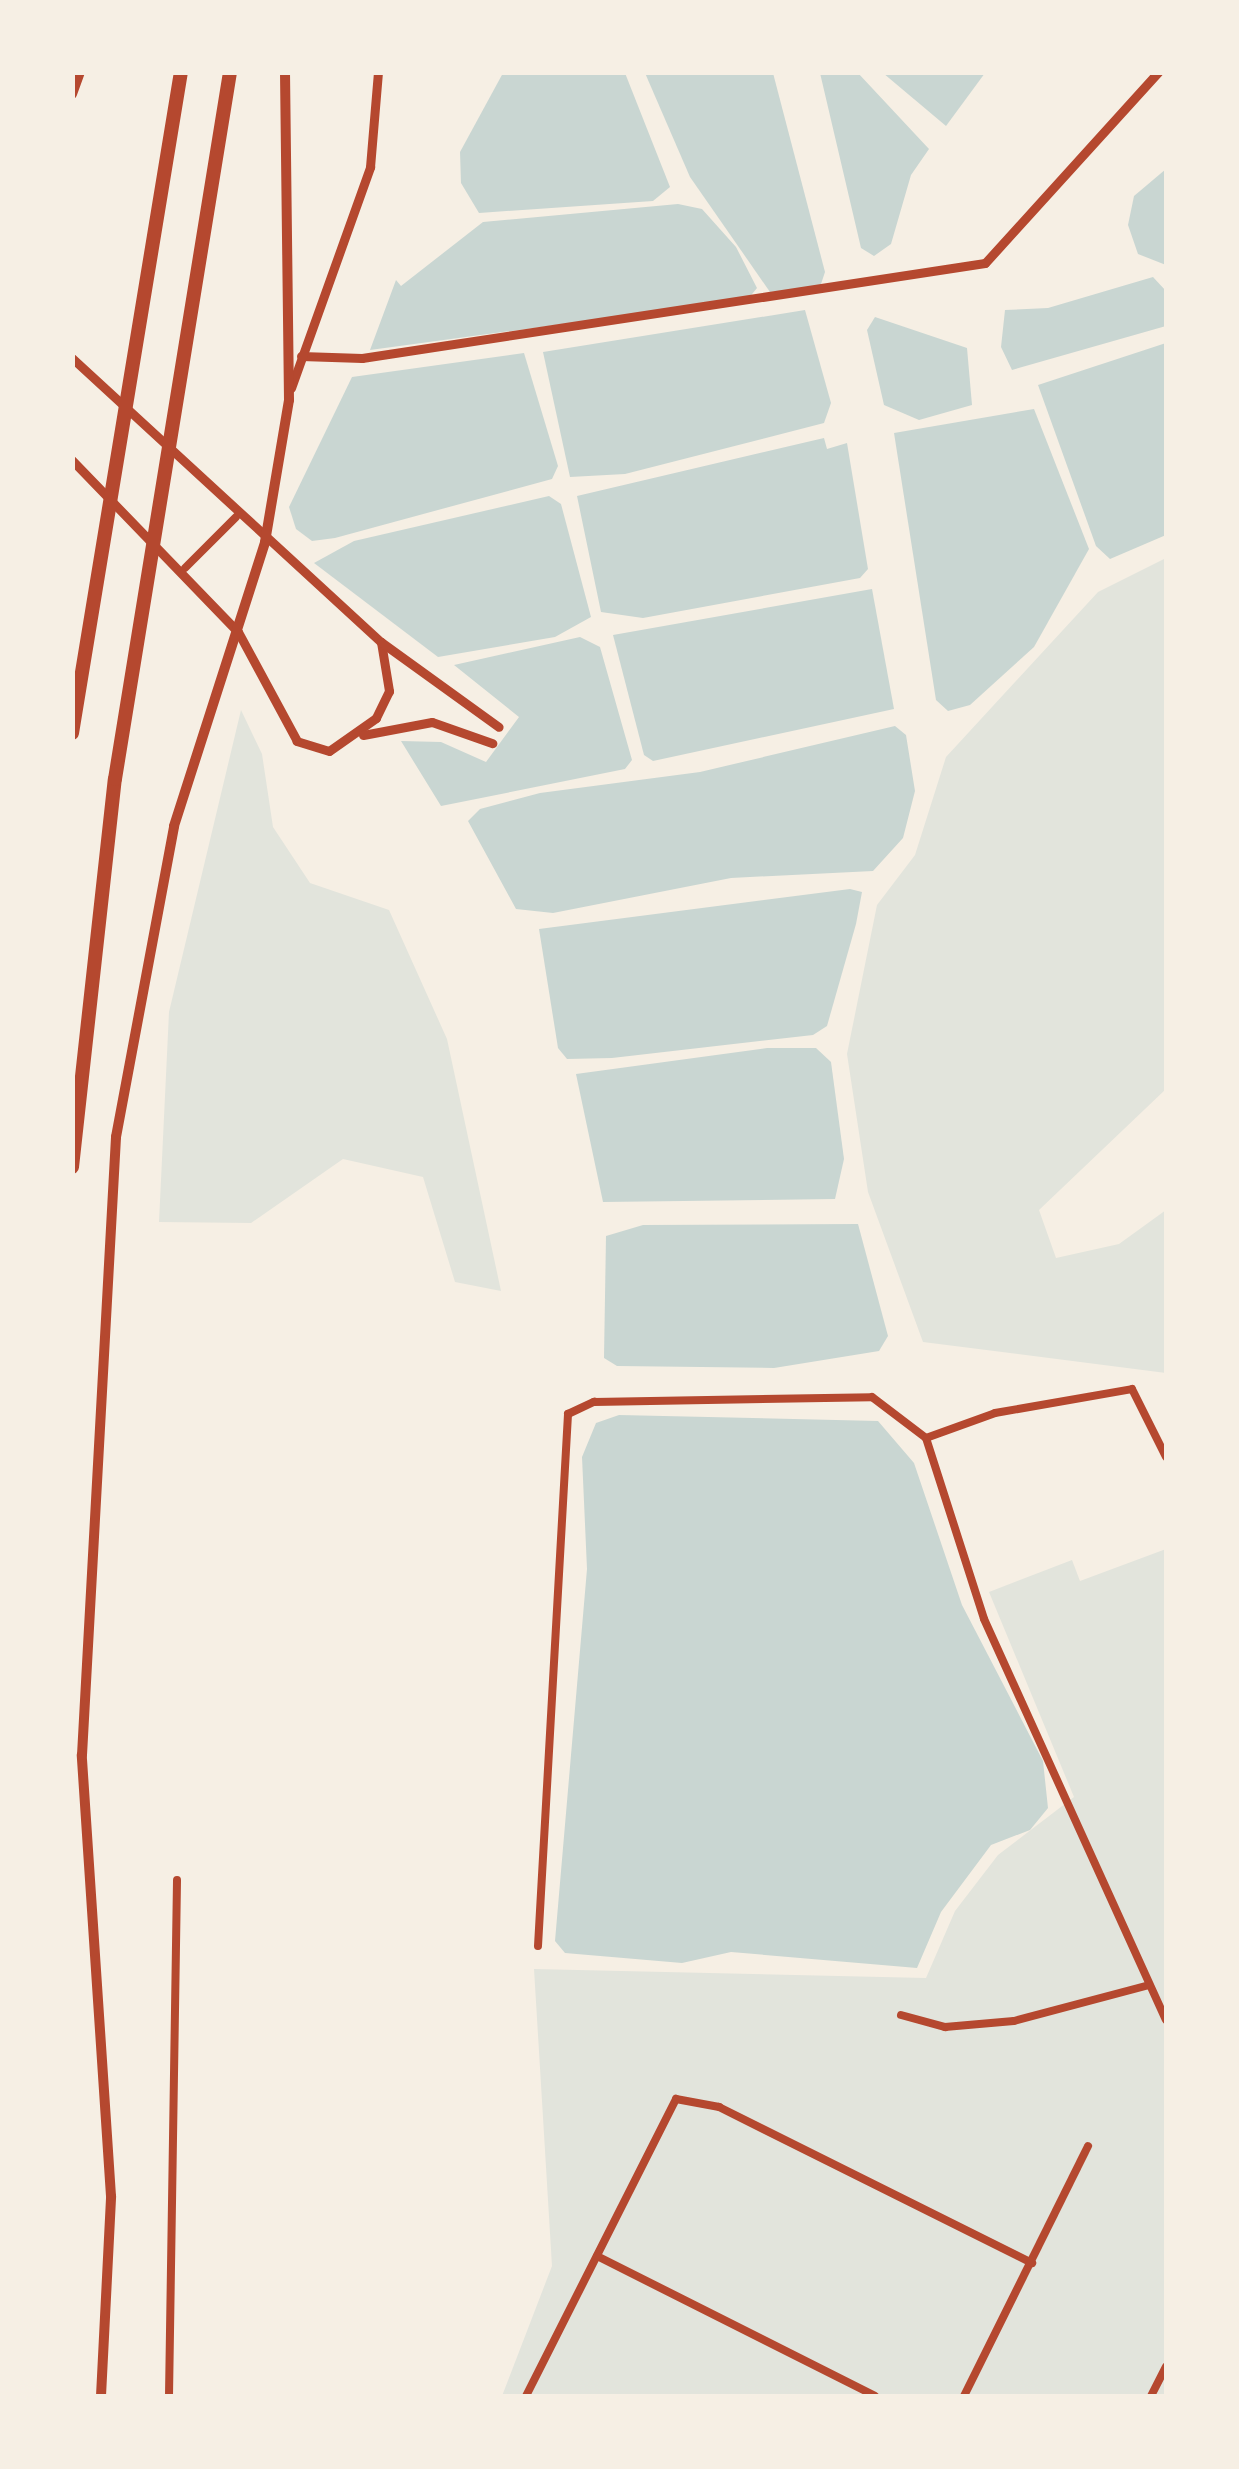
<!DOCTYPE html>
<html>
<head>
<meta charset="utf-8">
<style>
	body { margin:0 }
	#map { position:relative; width:1239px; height:2469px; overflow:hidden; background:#f6efe4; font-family:Figtree,sans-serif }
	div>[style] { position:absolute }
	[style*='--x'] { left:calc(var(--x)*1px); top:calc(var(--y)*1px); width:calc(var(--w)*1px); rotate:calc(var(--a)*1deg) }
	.green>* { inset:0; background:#e2e4dc }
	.water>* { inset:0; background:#c9d6d2 }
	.minor>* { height:8px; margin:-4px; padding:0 4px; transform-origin:4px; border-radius:4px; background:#b5482f }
	.tertiary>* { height:9px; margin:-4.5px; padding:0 4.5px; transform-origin:4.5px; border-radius:4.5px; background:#b5482f }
	.secondary>* { height:10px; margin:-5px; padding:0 5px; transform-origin:5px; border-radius:5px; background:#b5482f }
	.motorway>* { height:14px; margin:-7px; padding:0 7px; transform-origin:7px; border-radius:7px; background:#b5482f }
	span { translate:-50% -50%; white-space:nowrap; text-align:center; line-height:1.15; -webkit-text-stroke:9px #f6efe4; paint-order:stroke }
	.frame { position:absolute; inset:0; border:75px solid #f6efe4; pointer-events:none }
</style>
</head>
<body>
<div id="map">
	<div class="green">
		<div style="clip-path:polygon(1166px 558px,1166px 1089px,1039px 1210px,1056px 1258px,1119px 1244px,1166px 1210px,1166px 1373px,923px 1342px,868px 1192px,847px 1054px,877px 905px,915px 855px,946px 757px,1098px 592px)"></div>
		<div style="clip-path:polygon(241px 710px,262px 754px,273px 827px,310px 883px,389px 910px,447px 1039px,501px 1291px,455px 1282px,423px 1177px,343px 1159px,251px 1223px,159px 1222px,169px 1012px)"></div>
		<div style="clip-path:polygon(1166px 1549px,1166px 2396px,502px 2396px,552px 2266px,534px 1969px,926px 1978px,955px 1911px,998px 1855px,1074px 1797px,989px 1592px,1072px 1560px,1080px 1581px)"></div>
	</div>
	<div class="water">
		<div style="clip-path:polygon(503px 73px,625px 73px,670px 187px,653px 201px,479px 213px,461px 183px,460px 152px)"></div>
		<div style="clip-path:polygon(645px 73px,773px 73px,825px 272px,820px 287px,770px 292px,690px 177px)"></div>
		<div style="clip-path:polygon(820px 73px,858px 73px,929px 149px,911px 175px,891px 244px,874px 256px,861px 248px)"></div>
		<div style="clip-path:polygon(883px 73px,985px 73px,946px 126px)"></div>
		<div style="clip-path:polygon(1166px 169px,1166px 265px,1138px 254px,1128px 225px,1134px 196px)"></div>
		<div style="clip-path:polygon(678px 204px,702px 209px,736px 247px,757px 288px,748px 299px,370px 350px,396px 280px,401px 286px,483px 222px)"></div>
		<div style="clip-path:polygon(1153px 277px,1166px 291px,1166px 326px,1012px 370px,1001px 347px,1005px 310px,1048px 308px)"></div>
		<div style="clip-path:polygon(805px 310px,831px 403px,824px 423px,625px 474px,570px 477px,543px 352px)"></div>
		<div style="clip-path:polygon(875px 317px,967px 348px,972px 405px,919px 420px,884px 405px,867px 330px)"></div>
		<div style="clip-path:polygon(1166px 343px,1166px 535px,1110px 559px,1096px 546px,1038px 385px)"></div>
		<div style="clip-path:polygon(524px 353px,558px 466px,552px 479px,335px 538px,312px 541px,296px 529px,289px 507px,352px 377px)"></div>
		<div style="clip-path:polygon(1034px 409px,1089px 549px,1034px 647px,970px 705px,948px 711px,936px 700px,894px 433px)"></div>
		<div style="clip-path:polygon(824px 438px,827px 449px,847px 443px,868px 569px,860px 578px,643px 618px,601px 612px,577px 496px)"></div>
		<div style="clip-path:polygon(549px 496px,561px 504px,591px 617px,555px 637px,438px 657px,314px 563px,354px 541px)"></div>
		<div style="clip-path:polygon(872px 589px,894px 709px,653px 761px,644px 755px,613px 635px)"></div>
		<div style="clip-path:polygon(580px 637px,600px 647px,632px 760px,625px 769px,441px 806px,401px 741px,441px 742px,486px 762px,519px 717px,454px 665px)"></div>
		<div style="clip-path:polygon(895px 726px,906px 735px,915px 791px,903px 838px,873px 871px,731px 878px,553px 913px,516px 909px,468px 821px,480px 809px,540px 793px,700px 772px)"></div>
		<div style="clip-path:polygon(850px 889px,862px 892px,856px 924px,827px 1026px,813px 1035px,612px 1058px,567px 1059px,558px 1048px,539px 929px)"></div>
		<div style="clip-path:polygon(767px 1048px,816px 1048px,831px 1062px,844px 1159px,835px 1199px,603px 1202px,576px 1074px)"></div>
		<div style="clip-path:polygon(858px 1224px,888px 1336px,879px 1351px,774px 1368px,617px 1366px,604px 1358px,606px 1236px,643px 1225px)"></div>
		<div style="clip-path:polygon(619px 1415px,878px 1421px,914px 1463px,962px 1605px,1043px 1761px,1048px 1808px,1030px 1830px,991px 1845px,941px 1912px,917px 1968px,731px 1952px,682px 1963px,565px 1953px,555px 1941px,587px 1569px,582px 1457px,596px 1423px)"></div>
	</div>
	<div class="minor">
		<div style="--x:185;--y:568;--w:72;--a:-45"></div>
		<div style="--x:926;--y:1438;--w:190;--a:72.2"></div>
		<div style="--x:984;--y:1619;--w:440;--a:65.6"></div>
		<div style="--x:538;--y:1946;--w:533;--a:-86.77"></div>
		<div style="--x:568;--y:1414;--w:29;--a:-25"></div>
		<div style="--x:594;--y:1402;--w:278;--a:-1"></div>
		<div style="--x:872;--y:1397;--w:68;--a:37.2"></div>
		<div style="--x:926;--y:1438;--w:73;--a:-19.9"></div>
		<div style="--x:995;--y:1413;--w:139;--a:-9.9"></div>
		<div style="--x:1132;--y:1389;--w:76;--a:63.4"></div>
		<div style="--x:901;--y:2015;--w:46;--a:15.3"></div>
		<div style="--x:945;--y:2027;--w:69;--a:-5"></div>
		<div style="--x:1014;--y:2021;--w:140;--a:-14.9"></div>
		<div style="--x:597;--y:2256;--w:311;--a:26.7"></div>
		<div style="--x:169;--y:2396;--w:516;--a:-89.11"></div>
		<div style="--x:526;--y:2396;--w:333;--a:-63.2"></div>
		<div style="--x:676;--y:2099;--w:44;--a:10.5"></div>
		<div style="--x:719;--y:2107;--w:350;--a:26.5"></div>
		<div style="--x:964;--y:2396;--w:279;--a:-63.6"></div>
		<div style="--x:1151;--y:2396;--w:33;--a:-63"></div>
	</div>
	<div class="tertiary">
		<div style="--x:301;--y:356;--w:61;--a:1.9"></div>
		<div style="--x:362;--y:358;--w:630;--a:-8.67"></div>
		<div style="--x:985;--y:263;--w:258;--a:-47.8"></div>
		<div style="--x:72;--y:358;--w:420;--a:42.6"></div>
		<div style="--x:381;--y:642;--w:50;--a:80.7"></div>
		<div style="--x:389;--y:691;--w:30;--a:116"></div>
		<div style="--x:376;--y:718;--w:57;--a:144.9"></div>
		<div style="--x:329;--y:751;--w:34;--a:-163"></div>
		<div style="--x:297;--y:741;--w:124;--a:-118.4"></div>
		<div style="--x:238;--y:632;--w:239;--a:-134"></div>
		<div style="--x:291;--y:388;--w:235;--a:-70.3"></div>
		<div style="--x:370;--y:167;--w:95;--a:-85.2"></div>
		<div style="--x:381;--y:642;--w:145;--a:35.8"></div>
		<div style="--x:363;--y:735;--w:70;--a:-10.7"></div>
		<div style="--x:432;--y:722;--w:64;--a:19.3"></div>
	</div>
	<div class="secondary">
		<div style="--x:72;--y:94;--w:23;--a:-70"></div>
		<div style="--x:101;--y:2396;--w:200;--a:-87.1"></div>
		<div style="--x:111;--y:2196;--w:442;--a:-93.8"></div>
		<div style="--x:82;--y:1755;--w:619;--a:-86.85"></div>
		<div style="--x:116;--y:1137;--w:316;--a:-79.4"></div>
		<div style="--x:174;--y:826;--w:298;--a:-72.2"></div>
		<div style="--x:265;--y:542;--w:144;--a:-80.4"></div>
		<div style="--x:289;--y:400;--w:328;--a:-90.7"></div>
	</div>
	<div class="motorway">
		<div style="--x:72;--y:733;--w:670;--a:-80.64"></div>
		<div style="--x:72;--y:1167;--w:390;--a:-83.7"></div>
		<div style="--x:115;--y:779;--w:716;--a:-80.76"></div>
	</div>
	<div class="frame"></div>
</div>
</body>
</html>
